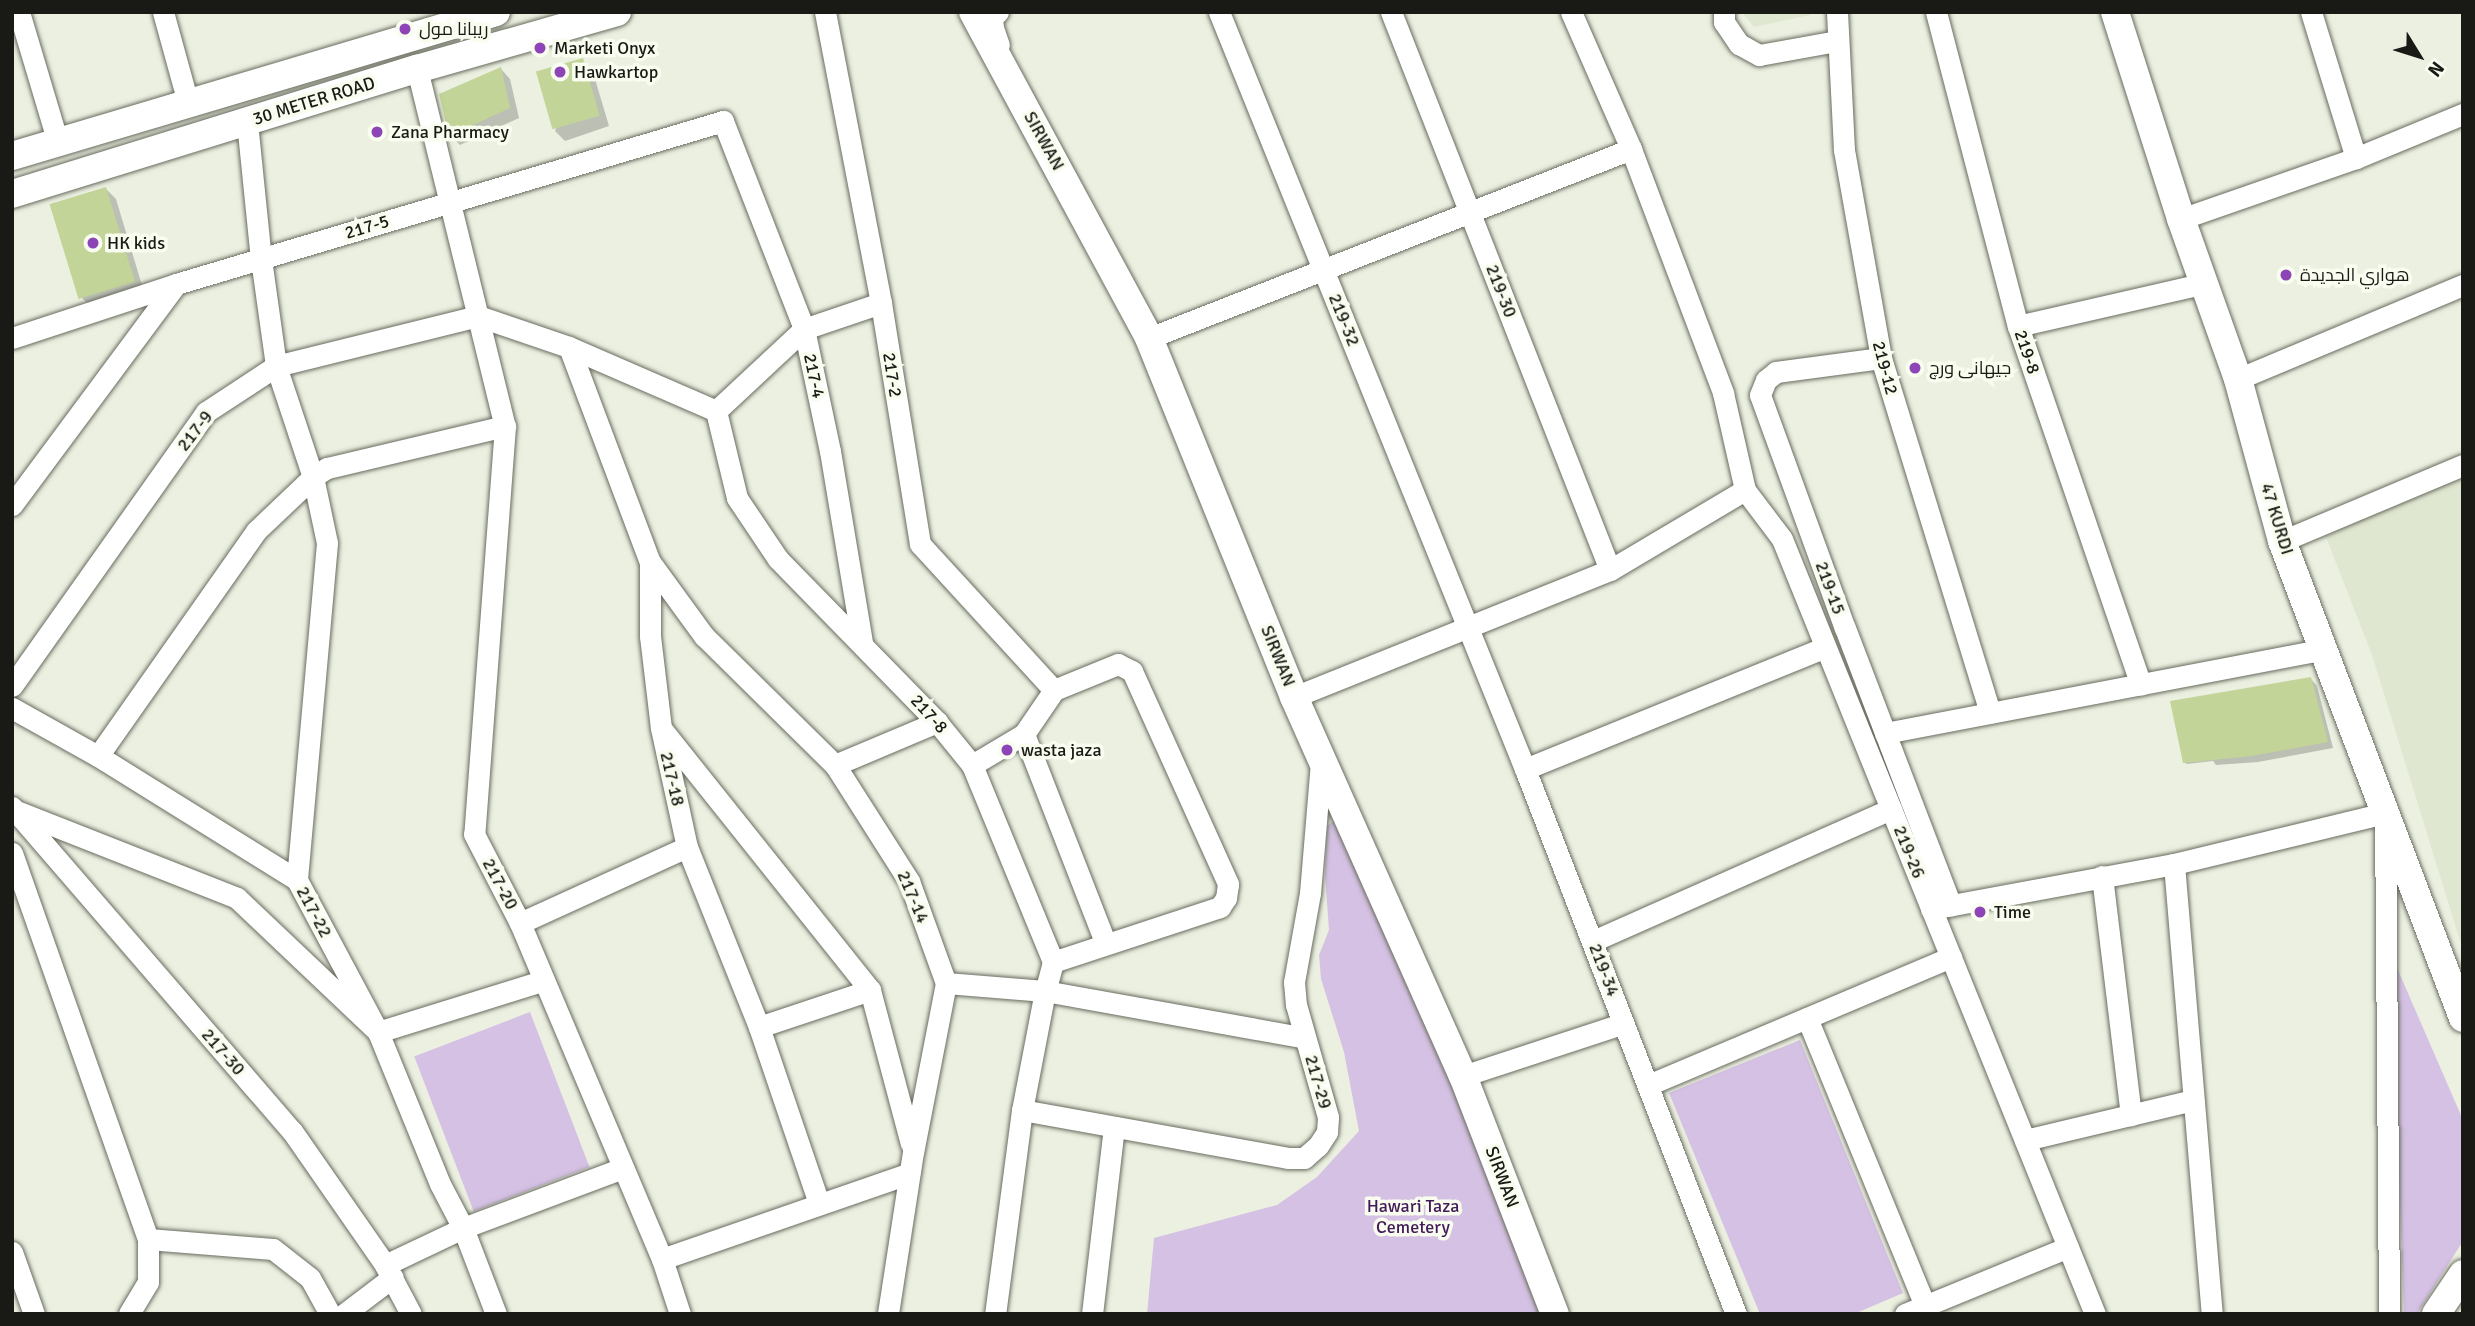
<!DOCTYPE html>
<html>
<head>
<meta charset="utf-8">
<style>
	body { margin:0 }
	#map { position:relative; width:2475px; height:1326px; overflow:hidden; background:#ebf0e1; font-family:Signika,Cairo,sans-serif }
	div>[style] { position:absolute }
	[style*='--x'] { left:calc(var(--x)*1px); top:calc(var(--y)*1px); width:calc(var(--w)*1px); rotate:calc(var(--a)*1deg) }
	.built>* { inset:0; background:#e0e7d1 }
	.green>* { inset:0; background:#d5c1e3; transform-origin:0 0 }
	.shadow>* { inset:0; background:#0003 }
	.building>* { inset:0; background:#c3d498; transform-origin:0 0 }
	.roads { filter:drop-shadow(0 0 2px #686c5f) drop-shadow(0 0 2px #686c5f) }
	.minor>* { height:21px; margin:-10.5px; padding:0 10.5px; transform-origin:10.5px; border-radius:10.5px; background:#fff }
	.major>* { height:28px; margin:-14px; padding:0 14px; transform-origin:14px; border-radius:14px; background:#fff }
	.dots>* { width:19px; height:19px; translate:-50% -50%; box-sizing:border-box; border:4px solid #f8fdef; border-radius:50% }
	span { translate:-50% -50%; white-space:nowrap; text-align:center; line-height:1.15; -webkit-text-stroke:7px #f8fdef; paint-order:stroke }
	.poi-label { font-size:18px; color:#191a15 }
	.left { translate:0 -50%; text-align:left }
	.street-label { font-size:18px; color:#191a15 }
	.park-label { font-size:18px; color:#431a59 }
	.frame { position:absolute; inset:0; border:14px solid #191a15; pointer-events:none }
	.north { position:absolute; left:2384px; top:21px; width:70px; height:70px; -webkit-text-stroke:5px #f8fdef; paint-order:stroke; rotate:128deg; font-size:19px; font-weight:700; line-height:28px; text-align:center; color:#191a15 }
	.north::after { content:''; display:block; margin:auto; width:24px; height:32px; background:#191a15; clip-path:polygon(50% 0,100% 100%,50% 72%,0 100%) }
</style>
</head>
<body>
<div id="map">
	<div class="built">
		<div style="clip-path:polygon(1742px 12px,1811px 12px,1810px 15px,1754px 27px)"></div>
		<div style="clip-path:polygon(2463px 478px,2463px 940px,2460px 941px,2372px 655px,2324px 532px)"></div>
	</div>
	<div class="green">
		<div style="clip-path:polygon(1342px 814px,1559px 1314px,1147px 1314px,1154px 1238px,1277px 1205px,1317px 1177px,1359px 1131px,1344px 1052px,1321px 979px,1319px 955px,1329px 930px,1325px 875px,1327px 826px)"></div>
		<div style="clip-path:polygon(2391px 954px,2463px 1120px,2463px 1241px,2417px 1314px,2404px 1314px)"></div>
		<div style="left:530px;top:1012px;width:166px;height:124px;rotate:69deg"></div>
		<div style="clip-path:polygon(1800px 1040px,1903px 1293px,1854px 1314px,1760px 1314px,1669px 1093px)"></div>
	</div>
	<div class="shadow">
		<div style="clip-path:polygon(582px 60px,592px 69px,609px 126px,565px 141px,555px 131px)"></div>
		<div style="clip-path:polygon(501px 69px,510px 79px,519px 118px,460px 145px,450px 135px)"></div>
		<div style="clip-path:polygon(106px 189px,116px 199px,144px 292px,92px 308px,82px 298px)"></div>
		<div style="clip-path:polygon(2311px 679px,2317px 686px,2333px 748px,2258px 762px,2216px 765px,2213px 761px,2187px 764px,2184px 762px)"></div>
	</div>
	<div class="building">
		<div style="left:583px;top:58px;width:60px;height:49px;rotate:74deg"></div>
		<div style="clip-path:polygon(501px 67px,510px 108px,449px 136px,439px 94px)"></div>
		<div style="left:106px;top:187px;width:99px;height:59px;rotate:73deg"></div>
		<div style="clip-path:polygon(2311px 677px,2328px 742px,2251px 756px,2183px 763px,2170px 701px)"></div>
	</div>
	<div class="roads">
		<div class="minor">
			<div style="--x:19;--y:12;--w:137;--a:73.4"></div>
			<div style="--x:163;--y:12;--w:94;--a:74.6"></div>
			<div style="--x:825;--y:12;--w:296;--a:79.1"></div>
			<div style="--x:881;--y:303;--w:244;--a:80.8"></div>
			<div style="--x:920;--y:544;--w:198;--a:47.5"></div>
			<div style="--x:998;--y:12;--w:8;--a:140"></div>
			<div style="--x:992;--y:17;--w:11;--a:85"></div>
			<div style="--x:993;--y:28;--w:18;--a:71"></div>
			<div style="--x:1219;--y:12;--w:817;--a:67.99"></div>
			<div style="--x:1525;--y:769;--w:584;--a:68.84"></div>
			<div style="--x:1391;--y:12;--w:599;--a:68.57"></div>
			<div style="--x:1571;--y:12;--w:150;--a:66.3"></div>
			<div style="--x:1631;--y:149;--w:261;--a:69.3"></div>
			<div style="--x:1723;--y:393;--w:99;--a:77.2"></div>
			<div style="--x:1745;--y:490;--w:61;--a:52.9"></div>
			<div style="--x:1782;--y:539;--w:836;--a:68.01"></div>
			<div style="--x:1724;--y:12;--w:10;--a:90"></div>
			<div style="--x:1724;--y:22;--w:27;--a:56"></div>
			<div style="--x:1739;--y:44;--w:23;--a:29"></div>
			<div style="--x:1759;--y:55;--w:79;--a:-10.2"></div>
			<div style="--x:1837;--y:12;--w:138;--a:87.1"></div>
			<div style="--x:1844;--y:150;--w:211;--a:79.9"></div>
			<div style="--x:1881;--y:358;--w:371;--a:72.9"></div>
			<div style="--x:1936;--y:12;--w:325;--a:75.4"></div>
			<div style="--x:2018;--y:326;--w:379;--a:71.1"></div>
			<div style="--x:2311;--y:12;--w:153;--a:72.9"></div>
			<div style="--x:417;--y:69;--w:368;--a:76.2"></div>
			<div style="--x:505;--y:426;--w:409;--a:94.3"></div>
			<div style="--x:474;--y:834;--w:100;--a:62.7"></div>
			<div style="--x:520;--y:923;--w:365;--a:67.1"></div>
			<div style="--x:662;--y:1259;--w:58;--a:71.9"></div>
			<div style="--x:247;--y:122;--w:138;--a:84.2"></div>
			<div style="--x:261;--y:259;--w:108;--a:82"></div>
			<div style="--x:276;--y:366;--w:117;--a:71.6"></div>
			<div style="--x:313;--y:477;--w:67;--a:78"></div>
			<div style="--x:327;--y:543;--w:338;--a:95.1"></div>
			<div style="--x:297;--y:880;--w:172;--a:61.9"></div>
			<div style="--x:378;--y:1032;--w:164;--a:67.8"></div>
			<div style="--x:440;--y:1184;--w:50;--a:62.4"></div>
			<div style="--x:463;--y:1228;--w:92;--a:69"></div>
			<div style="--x:2181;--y:219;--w:185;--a:-19.2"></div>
			<div style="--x:2356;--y:158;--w:116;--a:-22.4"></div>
			<div style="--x:2018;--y:326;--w:192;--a:-12.9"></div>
			<div style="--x:12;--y:338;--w:173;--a:-18.2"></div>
			<div style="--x:176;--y:284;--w:571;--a:-16.59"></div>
			<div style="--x:723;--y:121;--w:223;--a:68.7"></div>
			<div style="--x:804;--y:329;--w:125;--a:78"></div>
			<div style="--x:830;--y:451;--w:195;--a:80.5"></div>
			<div style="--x:1149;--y:338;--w:518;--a:-21.41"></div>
			<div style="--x:569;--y:347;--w:230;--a:69.4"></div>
			<div style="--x:650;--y:562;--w:74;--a:90"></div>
			<div style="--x:650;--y:636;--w:93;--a:83.2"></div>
			<div style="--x:661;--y:728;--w:122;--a:77.7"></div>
			<div style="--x:687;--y:847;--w:194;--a:68.2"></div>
			<div style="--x:759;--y:1027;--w:186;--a:71.2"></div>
			<div style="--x:1881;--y:358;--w:106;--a:172.4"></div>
			<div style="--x:1776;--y:372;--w:13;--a:141"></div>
			<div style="--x:1766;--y:380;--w:16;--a:112"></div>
			<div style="--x:1760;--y:395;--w:248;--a:70"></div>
			<div style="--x:1845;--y:628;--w:297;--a:69.1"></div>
			<div style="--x:2238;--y:379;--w:244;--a:-22.7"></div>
			<div style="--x:716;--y:411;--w:120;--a:-43"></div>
			<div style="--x:804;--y:329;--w:81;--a:-18.7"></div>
			<div style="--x:12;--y:505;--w:275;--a:-53.4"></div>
			<div style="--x:2282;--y:541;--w:196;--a:-22.8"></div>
			<div style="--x:650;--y:562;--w:92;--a:53.9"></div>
			<div style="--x:704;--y:636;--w:184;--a:44.6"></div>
			<div style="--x:835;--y:765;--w:138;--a:57.5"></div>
			<div style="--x:909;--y:881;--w:109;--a:70.1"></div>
			<div style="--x:946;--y:983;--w:172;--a:101"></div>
			<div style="--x:913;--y:1152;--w:164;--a:98.8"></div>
			<div style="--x:12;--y:686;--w:336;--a:-54.7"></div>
			<div style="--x:206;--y:412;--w:84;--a:-33.3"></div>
			<div style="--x:276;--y:366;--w:208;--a:-13.9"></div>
			<div style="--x:478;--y:316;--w:96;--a:18.8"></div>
			<div style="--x:569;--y:347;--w:160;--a:23.5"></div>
			<div style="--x:716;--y:411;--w:89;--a:76.4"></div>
			<div style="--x:737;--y:498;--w:73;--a:56.1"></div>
			<div style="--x:778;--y:559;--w:228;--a:45.7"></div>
			<div style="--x:937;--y:722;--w:55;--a:50.9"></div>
			<div style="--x:972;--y:765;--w:213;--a:67.6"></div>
			<div style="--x:1053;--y:962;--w:30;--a:105"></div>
			<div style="--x:1045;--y:991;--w:121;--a:100.9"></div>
			<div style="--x:1022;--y:1110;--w:206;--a:97.5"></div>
			<div style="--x:1294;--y:697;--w:341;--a:-21.9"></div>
			<div style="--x:1610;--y:570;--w:157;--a:-30.7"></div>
			<div style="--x:12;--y:708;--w:98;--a:29.2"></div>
			<div style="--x:98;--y:756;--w:234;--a:31.9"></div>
			<div style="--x:664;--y:732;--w:330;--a:51.4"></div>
			<div style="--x:870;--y:990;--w:159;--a:75.1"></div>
			<div style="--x:1885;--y:733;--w:445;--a:-10.8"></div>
			<div style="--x:1024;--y:734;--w:225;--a:68.7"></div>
			<div style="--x:98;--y:756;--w:275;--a:-54.9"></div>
			<div style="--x:256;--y:531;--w:79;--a:-43.5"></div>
			<div style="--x:313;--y:477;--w:17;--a:-33"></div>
			<div style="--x:327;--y:468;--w:183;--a:-13.3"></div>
			<div style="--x:835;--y:765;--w:111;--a:-22.9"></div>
			<div style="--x:972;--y:765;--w:61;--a:-30.8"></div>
			<div style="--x:1024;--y:734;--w:53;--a:-55.7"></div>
			<div style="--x:1054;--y:690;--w:69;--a:-22.1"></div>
			<div style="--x:1118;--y:664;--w:16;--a:27"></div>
			<div style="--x:1132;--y:671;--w:234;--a:65.7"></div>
			<div style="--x:1228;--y:884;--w:14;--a:98"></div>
			<div style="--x:1226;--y:898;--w:11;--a:124"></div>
			<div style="--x:1220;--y:907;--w:176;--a:161.8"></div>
			<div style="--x:1525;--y:769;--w:324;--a:-22.1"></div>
			<div style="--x:12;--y:807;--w:428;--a:49.2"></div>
			<div style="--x:292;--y:1131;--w:163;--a:55.2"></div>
			<div style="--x:385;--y:1265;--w:55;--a:62"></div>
			<div style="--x:19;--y:812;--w:234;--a:21.5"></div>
			<div style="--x:237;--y:898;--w:195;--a:43.5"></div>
			<div style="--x:378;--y:1032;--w:172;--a:-17.3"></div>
			<div style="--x:12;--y:853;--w:409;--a:70.6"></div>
			<div style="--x:148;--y:1239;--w:43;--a:90"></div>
			<div style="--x:148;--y:1282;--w:37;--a:121"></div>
			<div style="--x:2174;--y:864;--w:452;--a:85.2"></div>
			<div style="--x:2102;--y:876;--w:241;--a:83.1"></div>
			<div style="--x:1931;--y:909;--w:247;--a:-10.5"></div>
			<div style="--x:2174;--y:864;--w:217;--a:-13.6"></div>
			<div style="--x:2385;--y:813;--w:501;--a:89.54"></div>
			<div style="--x:520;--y:923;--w:183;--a:-24.5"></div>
			<div style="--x:1593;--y:941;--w:326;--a:-23.9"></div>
			<div style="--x:946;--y:983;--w:99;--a:4.6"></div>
			<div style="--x:1045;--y:991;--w:264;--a:10.2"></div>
			<div style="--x:1807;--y:1018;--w:311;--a:67.7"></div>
			<div style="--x:759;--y:1027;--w:117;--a:-18.4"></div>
			<div style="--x:1463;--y:1076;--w:169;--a:-18.2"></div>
			<div style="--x:1648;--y:1085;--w:329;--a:-22.9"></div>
			<div style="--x:1022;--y:1110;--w:270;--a:10.2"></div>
			<div style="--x:1288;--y:1158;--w:16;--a:0"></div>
			<div style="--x:1304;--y:1158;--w:18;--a:-41"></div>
			<div style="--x:1318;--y:1146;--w:17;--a:-57"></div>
			<div style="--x:1327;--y:1132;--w:15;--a:-86"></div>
			<div style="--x:1328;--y:1117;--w:116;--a:-105.9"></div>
			<div style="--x:1296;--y:1005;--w:23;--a:-95"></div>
			<div style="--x:1294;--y:982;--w:90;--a:-79.8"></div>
			<div style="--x:1310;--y:893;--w:132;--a:-85.2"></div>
			<div style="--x:2025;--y:1140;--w:173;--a:-13.4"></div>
			<div style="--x:148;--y:1239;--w:125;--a:4.6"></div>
			<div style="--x:273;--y:1249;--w:47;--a:38.1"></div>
			<div style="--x:310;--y:1278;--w:41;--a:60.9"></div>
			<div style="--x:12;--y:1252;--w:66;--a:70.5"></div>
			<div style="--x:662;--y:1259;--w:262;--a:-19.1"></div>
			<div style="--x:385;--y:1265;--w:86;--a:-25.4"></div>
			<div style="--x:463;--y:1228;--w:171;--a:-20.6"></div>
			<div style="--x:344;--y:1314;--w:61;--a:-37.1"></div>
			<div style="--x:1092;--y:1314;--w:188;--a:-83.3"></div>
			<div style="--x:1905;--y:1314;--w:176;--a:-22.3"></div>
		</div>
		<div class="major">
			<div style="--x:973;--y:12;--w:370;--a:61.6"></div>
			<div style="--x:1149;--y:338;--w:387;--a:68"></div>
			<div style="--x:1294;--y:697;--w:415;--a:66"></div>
			<div style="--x:1463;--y:1076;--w:255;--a:68.9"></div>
			<div style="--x:2115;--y:12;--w:217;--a:72.3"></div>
			<div style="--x:2181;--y:219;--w:170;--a:70.4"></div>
			<div style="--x:2238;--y:379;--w:168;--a:74.8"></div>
			<div style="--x:2282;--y:541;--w:510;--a:69.22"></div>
			<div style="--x:12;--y:156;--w:505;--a:-16.57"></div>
			<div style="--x:12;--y:194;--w:424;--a:-17.2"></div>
			<div style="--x:417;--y:69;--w:208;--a:-15.9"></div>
			<div style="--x:2436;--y:1314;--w:48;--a:-56"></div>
		</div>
	</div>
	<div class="dots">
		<div style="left:405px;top:29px;background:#8d44b6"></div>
		<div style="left:540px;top:48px;background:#8d44b6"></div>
		<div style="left:560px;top:72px;background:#8d44b6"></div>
		<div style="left:377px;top:132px;background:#8d44b6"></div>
		<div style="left:93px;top:243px;background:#8d44b6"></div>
		<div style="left:2286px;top:275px;background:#8d44b6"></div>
		<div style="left:1915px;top:368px;background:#8d44b6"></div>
		<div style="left:1007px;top:750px;background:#8d44b6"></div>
		<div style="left:1980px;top:912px;background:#8d44b6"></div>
	</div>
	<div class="poi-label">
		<span class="left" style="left:419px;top:29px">ريبانا مول</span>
		<span class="left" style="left:554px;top:48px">Marketi Onyx</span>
		<span class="left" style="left:574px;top:72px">Hawkartop</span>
		<span class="left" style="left:391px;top:132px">Zana Pharmacy</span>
		<span class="left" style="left:107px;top:243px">HK kids</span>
		<span class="left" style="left:2300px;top:275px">هواري الجديدة</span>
		<span class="left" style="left:1929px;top:368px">جیهانی ورچ</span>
		<span class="left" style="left:1021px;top:750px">wasta jaza</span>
		<span class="left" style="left:1994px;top:912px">Time</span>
	</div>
	<div class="street-label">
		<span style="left:314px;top:101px;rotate:-17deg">30 METER ROAD</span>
		<span style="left:1044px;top:141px;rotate:61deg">SIRWAN</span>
		<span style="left:367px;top:227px;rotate:-17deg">217-5</span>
		<span style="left:1501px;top:291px;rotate:69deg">219-30</span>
		<span style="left:1344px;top:320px;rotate:68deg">219-32</span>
		<span style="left:2027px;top:352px;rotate:71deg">219-8</span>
		<span style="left:1885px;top:368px;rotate:75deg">219-12</span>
		<span style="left:892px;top:375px;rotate:81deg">217-2</span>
		<span style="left:814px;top:376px;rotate:78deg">217-4</span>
		<span style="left:195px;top:431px;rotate:-52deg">217-9</span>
		<span style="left:2277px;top:519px;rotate:73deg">47 KURDI</span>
		<span style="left:1830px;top:588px;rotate:70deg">219-15</span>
		<span style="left:1278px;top:656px;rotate:68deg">SIRWAN</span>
		<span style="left:929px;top:714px;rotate:48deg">217-8</span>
		<span style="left:672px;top:779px;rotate:77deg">217-18</span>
		<span style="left:1909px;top:852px;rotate:68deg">219-26</span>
		<span style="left:500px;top:884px;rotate:62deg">217-20</span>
		<span style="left:913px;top:897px;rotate:67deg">217-14</span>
		<span style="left:314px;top:912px;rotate:62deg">217-22</span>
		<span style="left:1604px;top:970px;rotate:69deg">219-34</span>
		<span style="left:223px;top:1052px;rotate:49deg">217-30</span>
		<span style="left:1318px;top:1082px;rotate:74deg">217-29</span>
		<span style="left:1502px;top:1177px;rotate:69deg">SIRWAN</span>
	</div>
	<div class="park-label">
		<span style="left:1413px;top:1217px">Hawari Taza<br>Cemetery</span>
	</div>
	<div class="frame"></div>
	<div class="north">N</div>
</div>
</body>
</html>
